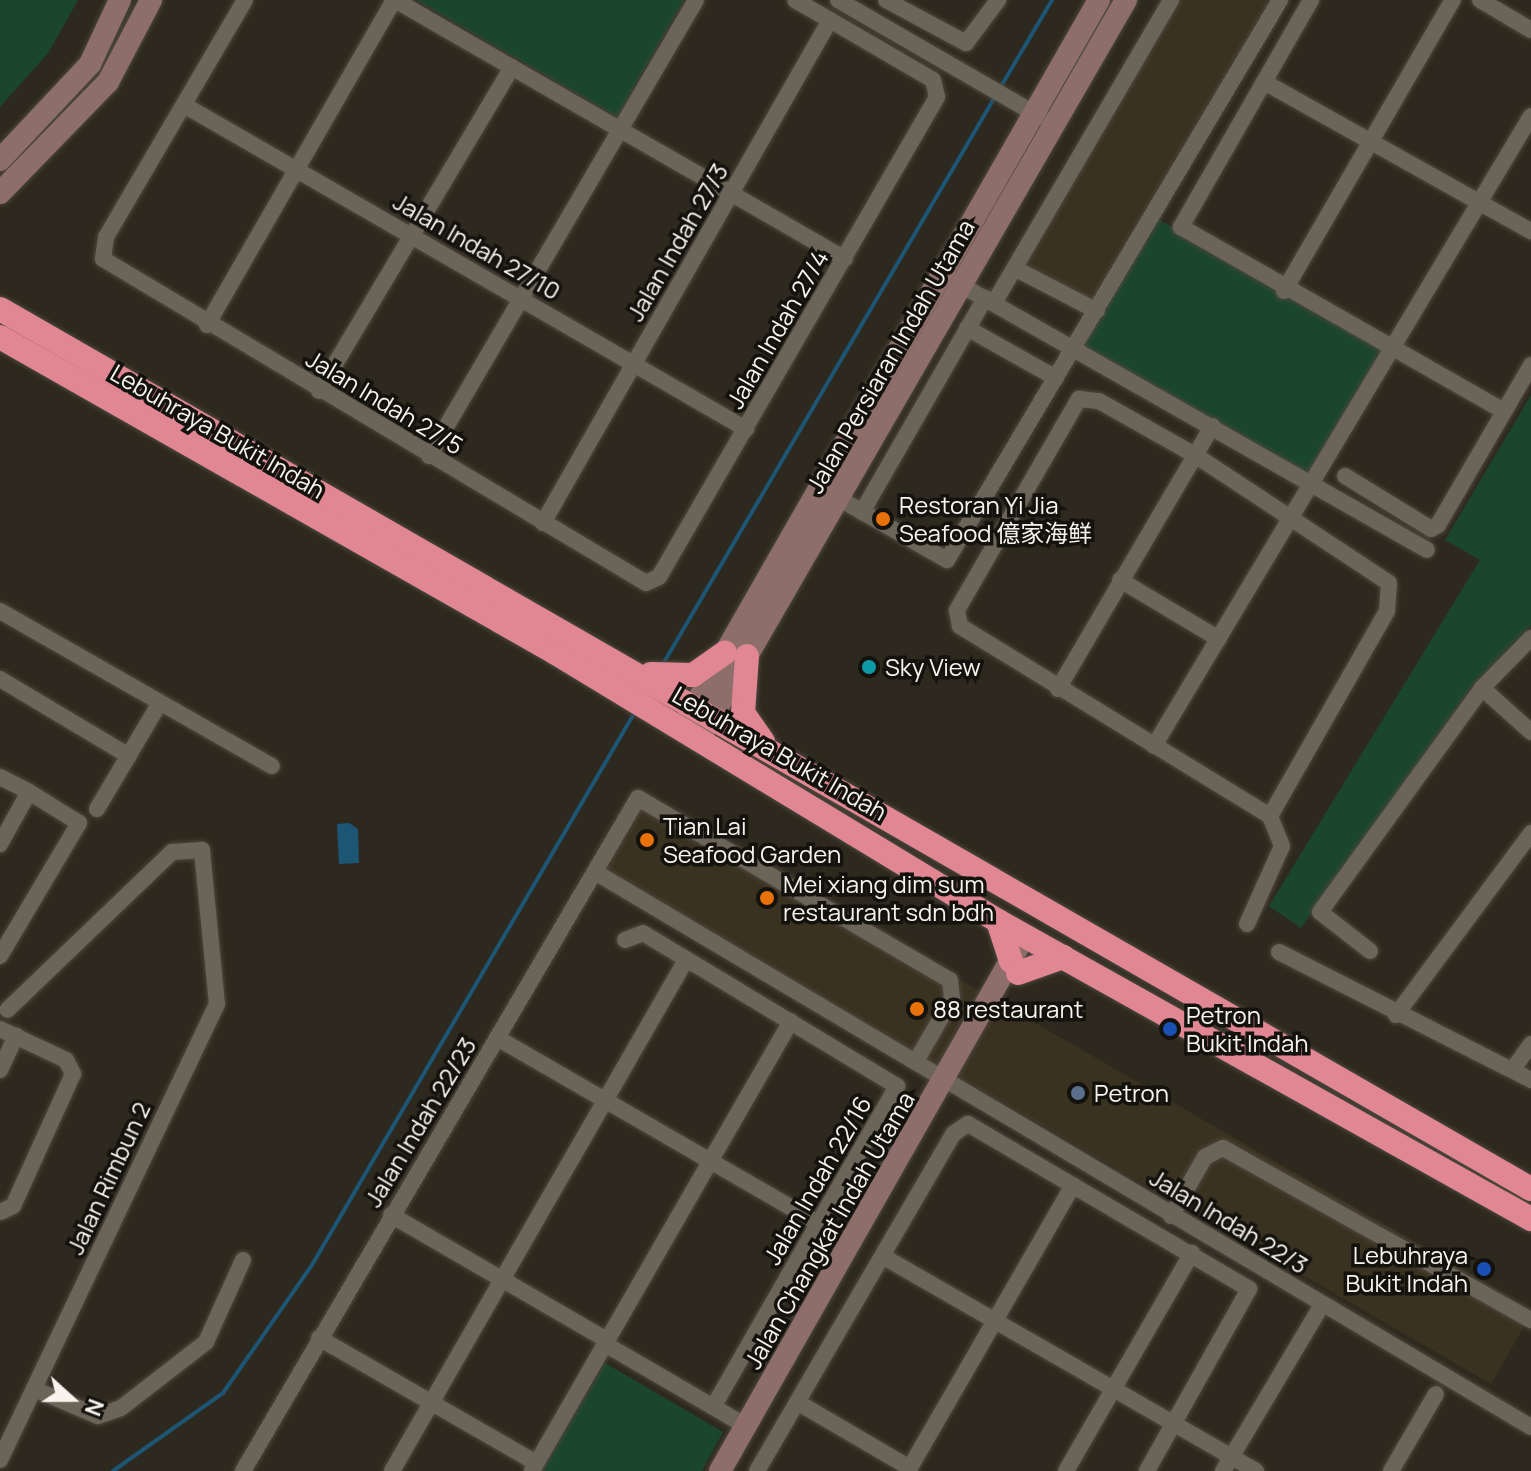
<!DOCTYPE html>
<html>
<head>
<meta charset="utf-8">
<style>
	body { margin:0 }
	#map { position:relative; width:1531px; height:1471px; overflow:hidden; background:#2e291e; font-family:Manrope,"Noto Sans SC",sans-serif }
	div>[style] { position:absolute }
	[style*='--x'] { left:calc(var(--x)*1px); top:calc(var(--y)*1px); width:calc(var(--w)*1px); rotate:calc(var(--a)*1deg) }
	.built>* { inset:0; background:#3a3220; transform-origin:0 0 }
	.green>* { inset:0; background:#1b462e; transform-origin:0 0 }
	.water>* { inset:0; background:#1d5575 }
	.stream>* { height:4px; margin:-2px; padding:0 2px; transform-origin:2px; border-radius:2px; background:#1d5575 }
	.roads { filter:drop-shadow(0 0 2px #4d473e) drop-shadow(0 0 2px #4d473e) }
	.street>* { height:16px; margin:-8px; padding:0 8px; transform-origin:8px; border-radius:8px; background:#6b6458 }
	.secondary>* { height:22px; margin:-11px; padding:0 11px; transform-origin:11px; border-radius:11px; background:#8e6e6a }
	.highway>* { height:24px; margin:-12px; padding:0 12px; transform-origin:12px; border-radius:12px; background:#e08793 }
	.dots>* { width:22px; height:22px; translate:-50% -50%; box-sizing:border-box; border:4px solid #14120d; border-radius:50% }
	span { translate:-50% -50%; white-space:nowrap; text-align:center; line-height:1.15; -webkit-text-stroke:7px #14120d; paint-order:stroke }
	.street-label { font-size:24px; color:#f8f4ed }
	.poi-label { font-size:24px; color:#f8f4ed }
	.left { translate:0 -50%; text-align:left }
	.right { translate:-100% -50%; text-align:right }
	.north { position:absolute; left:32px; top:1359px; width:80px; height:80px; -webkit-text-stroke:6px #14120d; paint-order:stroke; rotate:111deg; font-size:22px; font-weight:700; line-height:32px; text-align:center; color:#f8f4ed }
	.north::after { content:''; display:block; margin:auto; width:28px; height:36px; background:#f8f4ed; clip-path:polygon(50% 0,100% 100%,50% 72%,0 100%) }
</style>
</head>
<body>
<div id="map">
	<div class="built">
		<div style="clip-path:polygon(1178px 0,1274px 0,1096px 303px,1023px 267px)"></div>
		<div style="left:644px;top:797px;width:1027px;height:85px;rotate:30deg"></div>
	</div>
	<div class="green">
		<div style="clip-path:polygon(0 0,78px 0,48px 53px,0 107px)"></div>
		<div style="clip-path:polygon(416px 0,684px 0,617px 117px)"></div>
		<div style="left:1154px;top:217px;width:274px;height:154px;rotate:29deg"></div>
		<div style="clip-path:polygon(1531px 395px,1531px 625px,1474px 683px,1301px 928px,1269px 906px,1480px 560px,1445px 540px)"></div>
		<div style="clip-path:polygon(605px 1363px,723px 1432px,702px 1471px,542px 1471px)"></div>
	</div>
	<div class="water">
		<div style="clip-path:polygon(349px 823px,358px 829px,359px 863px,339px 864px,337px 824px)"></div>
	</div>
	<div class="stream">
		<div style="--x:1000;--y:88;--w:102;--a:-59.4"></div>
		<div style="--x:663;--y:664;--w:659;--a:-59.66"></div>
		<div style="--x:113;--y:1471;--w:135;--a:-35.3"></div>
		<div style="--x:223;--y:1393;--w:156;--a:-55.2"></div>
		<div style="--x:312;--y:1265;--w:643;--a:-59.72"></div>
	</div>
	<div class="roads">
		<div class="street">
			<div style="--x:245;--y:0;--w:275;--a:120.4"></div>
			<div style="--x:106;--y:237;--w:22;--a:98"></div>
			<div style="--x:103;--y:259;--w:632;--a:30.82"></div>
			<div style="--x:646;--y:583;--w:14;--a:-25"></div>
			<div style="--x:659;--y:577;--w:555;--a:-59.92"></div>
			<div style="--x:937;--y:97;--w:17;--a:-103"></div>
			<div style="--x:933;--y:80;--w:119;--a:-149.8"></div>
			<div style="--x:395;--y:0;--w:519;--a:29.92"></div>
			<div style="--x:838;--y:0;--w:234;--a:30"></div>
			<div style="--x:886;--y:0;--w:91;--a:28.3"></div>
			<div style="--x:966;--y:43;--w:54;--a:-53.3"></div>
			<div style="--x:1311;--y:0;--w:262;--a:119.8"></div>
			<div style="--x:1181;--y:227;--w:372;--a:29.7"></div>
			<div style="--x:1480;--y:0;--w:59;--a:30.5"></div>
			<div style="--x:1264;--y:82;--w:306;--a:29.2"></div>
			<div style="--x:184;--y:105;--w:649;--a:29.96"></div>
			<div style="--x:1016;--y:269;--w:91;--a:27.4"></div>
			<div style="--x:952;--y:280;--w:546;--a:29.61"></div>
			<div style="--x:1284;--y:291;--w:337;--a:-59.9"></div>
			<div style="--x:994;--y:303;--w:351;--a:-59.7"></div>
			<div style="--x:207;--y:325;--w:375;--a:-60.1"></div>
			<div style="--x:967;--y:328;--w:102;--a:29.3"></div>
			<div style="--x:319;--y:391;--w:377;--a:-59.2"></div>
			<div style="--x:1079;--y:399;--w:20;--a:6"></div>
			<div style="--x:1099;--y:401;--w:110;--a:29.4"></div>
			<div style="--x:1195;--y:455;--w:232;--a:33.4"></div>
			<div style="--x:1389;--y:583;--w:28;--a:94"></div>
			<div style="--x:1387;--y:611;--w:236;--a:119.7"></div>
			<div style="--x:1270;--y:816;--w:364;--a:-148.5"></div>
			<div style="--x:960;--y:626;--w:16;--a:-101"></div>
			<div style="--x:957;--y:610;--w:244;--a:-60"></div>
			<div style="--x:429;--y:456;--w:528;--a:-59.65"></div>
			<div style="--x:1345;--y:476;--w:101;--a:31.6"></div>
			<div style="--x:1431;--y:529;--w:8;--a:-30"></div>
			<div style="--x:1438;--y:525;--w:185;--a:-59.8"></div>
			<div style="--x:838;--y:498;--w:125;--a:29.6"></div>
			<div style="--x:947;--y:560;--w:652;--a:-59.26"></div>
			<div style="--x:862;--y:512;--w:247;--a:-60.1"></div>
			<div style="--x:543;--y:523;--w:579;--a:-60.29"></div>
			<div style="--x:830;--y:20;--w:40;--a:-150.3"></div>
			<div style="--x:1120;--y:580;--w:115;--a:30.8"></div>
			<div style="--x:0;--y:611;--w:313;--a:29.7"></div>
			<div style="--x:0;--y:679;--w:150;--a:30.8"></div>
			<div style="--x:1482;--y:688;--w:66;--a:41.9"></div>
			<div style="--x:1058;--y:689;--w:305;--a:-59.6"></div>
			<div style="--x:1154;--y:746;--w:734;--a:-59.1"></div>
			<div style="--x:0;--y:777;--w:33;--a:27"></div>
			<div style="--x:29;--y:792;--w:60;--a:119.1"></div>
			<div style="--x:97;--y:809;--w:122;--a:-59.4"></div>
			<div style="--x:595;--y:872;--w:1088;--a:30.67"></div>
			<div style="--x:1247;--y:924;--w:85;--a:-65.8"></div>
			<div style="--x:1282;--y:846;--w:32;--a:-112"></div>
			<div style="--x:625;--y:940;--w:19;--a:-21"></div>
			<div style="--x:643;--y:933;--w:297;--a:31.1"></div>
			<div style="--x:897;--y:1086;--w:370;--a:119.8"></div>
			<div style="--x:1370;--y:951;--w:63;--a:-142"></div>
			<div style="--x:1320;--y:912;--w:276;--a:-54.1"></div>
			<div style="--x:1482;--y:688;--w:70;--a:-45.6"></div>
			<div style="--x:1279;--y:952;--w:283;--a:26.9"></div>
			<div style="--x:0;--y:956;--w:155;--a:-59.3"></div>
			<div style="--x:79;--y:823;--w:59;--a:-148.2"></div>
			<div style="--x:1396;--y:1015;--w:227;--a:-53.4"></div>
			<div style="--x:0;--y:1029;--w:73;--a:25.2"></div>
			<div style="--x:66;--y:1060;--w:16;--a:63"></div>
			<div style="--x:73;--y:1074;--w:145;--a:114.4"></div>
			<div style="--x:13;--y:1206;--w:14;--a:155"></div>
			<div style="--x:499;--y:1039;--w:370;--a:30"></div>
			<div style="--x:1513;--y:1069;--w:31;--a:-54"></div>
			<div style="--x:0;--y:1070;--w:38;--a:-65"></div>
			<div style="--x:391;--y:1215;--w:250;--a:30.1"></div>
			<div style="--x:1171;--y:1216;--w:68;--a:-60"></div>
			<div style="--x:1205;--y:1157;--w:20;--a:-27"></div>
			<div style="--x:1223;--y:1148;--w:353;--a:29.2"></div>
			<div style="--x:884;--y:1257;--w:429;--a:29.9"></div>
			<div style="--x:319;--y:1338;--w:250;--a:29.9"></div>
			<div style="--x:605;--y:1344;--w:163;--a:30.2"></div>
			<div style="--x:34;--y:1389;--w:69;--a:22.9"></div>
			<div style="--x:98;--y:1416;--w:24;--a:-19"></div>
			<div style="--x:121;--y:1408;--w:108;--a:-37.8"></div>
			<div style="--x:206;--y:1342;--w:90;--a:-65.7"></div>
			<div style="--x:797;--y:1402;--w:131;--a:30.3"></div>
			<div style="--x:0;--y:1460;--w:505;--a:-64.55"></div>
			<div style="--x:217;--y:1004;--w:155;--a:-95.6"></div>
			<div style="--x:202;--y:850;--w:30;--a:176"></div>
			<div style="--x:172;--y:852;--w:228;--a:136.2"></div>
			<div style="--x:243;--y:1471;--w:780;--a:-59.59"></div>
			<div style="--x:638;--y:798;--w:361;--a:30.3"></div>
			<div style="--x:950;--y:980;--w:19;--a:84"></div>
			<div style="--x:952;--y:999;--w:72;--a:120.1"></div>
			<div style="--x:392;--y:1471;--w:590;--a:-60.09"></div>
			<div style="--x:532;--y:1471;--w:519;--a:-60.08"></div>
			<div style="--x:757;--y:1471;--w:390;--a:-59.8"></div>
			<div style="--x:953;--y:1134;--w:18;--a:-34"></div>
			<div style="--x:968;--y:1124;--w:326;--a:30.4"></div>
			<div style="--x:1249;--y:1289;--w:209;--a:119.3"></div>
			<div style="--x:908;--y:1471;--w:330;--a:-60"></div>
			<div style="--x:1066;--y:1471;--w:252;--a:-60"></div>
			<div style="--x:1223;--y:1471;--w:193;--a:-59.2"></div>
			<div style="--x:1391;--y:1471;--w:89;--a:-59.7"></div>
		</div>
		<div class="secondary">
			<div style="--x:0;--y:160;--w:132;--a:-46.8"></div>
			<div style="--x:90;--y:64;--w:71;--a:-64.9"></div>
			<div style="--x:0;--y:193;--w:155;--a:-45.8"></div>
			<div style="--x:108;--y:82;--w:93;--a:-62.3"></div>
			<div style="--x:682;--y:728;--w:839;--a:-60.2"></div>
			<div style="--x:702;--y:734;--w:848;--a:-59.99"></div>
			<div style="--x:720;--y:1471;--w:603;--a:-60.37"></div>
		</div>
		<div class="highway">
			<div style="--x:0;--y:309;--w:1766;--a:29.89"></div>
			<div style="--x:0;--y:337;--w:637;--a:29.62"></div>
			<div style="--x:554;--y:652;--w:519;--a:31.21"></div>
			<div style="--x:998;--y:921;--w:611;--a:29.21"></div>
			<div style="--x:747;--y:656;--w:57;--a:94"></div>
			<div style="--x:743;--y:713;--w:35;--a:55"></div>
			<div style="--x:651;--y:674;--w:42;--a:1.4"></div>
			<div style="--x:693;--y:675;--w:39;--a:-35"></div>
			<div style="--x:998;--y:921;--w:42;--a:72"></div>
			<div style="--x:1018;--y:973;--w:48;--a:-19.6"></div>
		</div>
	</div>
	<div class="dots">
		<div style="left:883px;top:519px;background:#e8710a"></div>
		<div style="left:869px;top:667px;background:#0f9aa8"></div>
		<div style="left:647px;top:840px;background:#e8710a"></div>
		<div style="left:767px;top:898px;background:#e8710a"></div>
		<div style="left:917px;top:1009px;background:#e8710a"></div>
		<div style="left:1170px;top:1029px;background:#1a4fb4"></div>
		<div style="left:1078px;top:1093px;background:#5c6f8a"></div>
		<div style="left:1484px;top:1269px;background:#1a4fb4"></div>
	</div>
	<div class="street-label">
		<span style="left:677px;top:242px;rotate:-60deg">Jalan Indah 27/3</span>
		<span style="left:477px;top:246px;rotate:30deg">Jalan Indah 27/10</span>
		<span style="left:777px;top:329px;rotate:-60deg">Jalan Indah 27/4</span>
		<span style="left:890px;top:356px;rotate:-60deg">Jalan Persiaran Indah Utama</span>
		<span style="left:385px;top:402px;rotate:31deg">Jalan Indah 27/5</span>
		<span style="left:218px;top:431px;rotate:30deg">Lebuhraya Bukit Indah</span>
		<span style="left:780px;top:753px;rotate:30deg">Lebuhraya Bukit Indah</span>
		<span style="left:420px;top:1122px;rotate:-59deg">Jalan Indah 22/23</span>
		<span style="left:108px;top:1178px;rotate:-65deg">Jalan Rimbun 2</span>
		<span style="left:817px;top:1180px;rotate:-60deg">Jalan Indah 22/16</span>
		<span style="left:1229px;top:1221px;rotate:31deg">Jalan Indah 22/3</span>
		<span style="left:829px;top:1230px;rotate:-60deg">Jalan Changkat Indah Utama</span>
	</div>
	<div class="poi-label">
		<span class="left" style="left:899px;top:519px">Restoran Yi Jia<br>Seafood 億家海鲜</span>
		<span class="left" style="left:885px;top:667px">Sky View</span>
		<span class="left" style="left:663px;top:840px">Tian Lai<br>Seafood Garden</span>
		<span class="left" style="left:783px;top:898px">Mei xiang dim sum<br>restaurant sdn bdh</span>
		<span class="left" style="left:933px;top:1009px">88 restaurant</span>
		<span class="left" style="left:1186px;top:1029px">Petron<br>Bukit Indah</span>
		<span class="left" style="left:1094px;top:1093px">Petron</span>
		<span class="right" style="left:1468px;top:1269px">Lebuhraya<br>Bukit Indah</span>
	</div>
	<div class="north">N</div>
</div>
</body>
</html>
